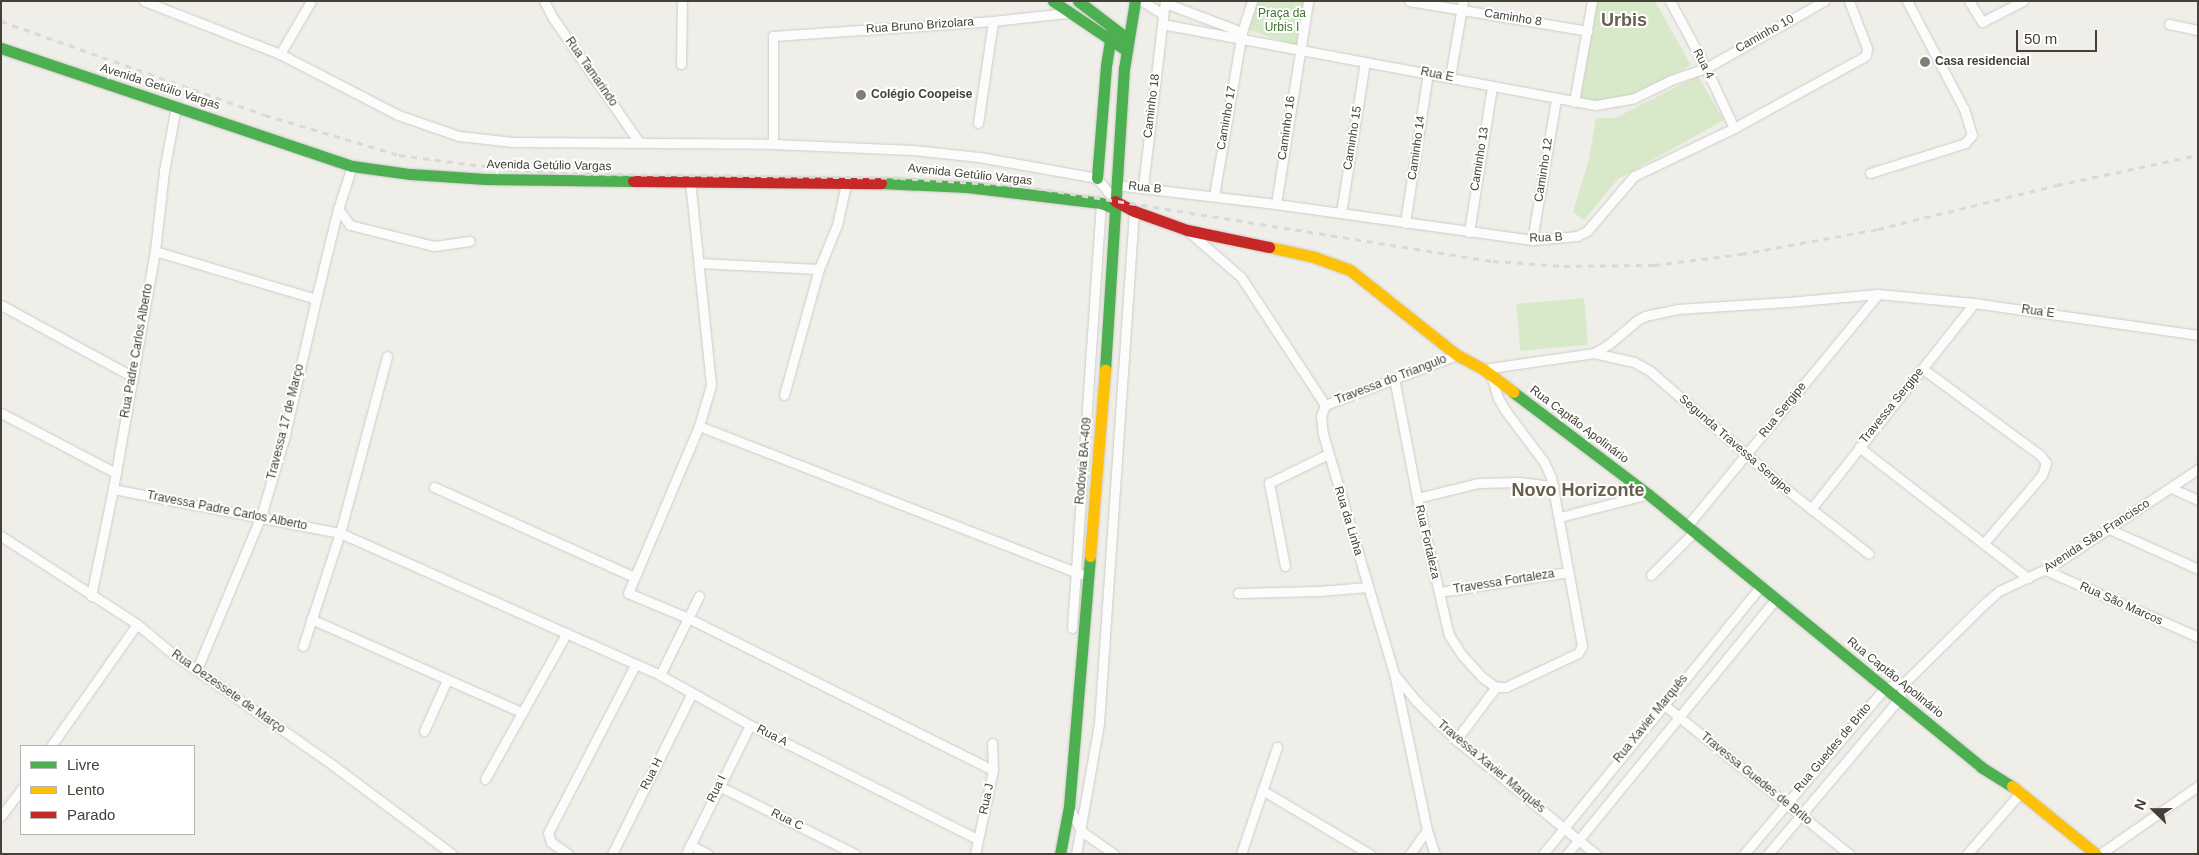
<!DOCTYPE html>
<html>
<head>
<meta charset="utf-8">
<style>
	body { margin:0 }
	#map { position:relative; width:2199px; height:855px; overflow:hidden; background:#efeee9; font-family:Arial,sans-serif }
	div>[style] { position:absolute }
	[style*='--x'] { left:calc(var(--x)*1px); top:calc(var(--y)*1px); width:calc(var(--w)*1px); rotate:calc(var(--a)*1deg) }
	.green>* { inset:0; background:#d8e9ca; transform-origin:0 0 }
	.roads { filter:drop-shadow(0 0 1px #cdccc7) drop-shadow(0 0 1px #cdccc7) }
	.street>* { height:9px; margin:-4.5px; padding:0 4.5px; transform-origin:4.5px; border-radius:4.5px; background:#fdfcfc }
	.fast>* { height:11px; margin:-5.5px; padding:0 5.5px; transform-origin:5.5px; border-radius:5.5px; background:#4caf50 }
	.slow>* { height:11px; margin:-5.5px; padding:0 5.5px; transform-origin:5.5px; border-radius:5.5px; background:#ffc107 }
	.jam>* { height:11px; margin:-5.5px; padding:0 5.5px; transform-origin:5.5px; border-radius:5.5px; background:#c62828 }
	.rail>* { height:3px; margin-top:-1.5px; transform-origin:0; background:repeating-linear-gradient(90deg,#d9d9d8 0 6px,transparent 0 12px) }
	.dots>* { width:14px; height:14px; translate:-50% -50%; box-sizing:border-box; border:2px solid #fff; border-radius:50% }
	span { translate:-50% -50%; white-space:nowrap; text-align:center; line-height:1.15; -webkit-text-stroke:4px #fff; paint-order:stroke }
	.park-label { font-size:12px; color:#3c742b }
	.street-label { font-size:12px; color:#454136 }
	.poi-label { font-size:12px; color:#454136; font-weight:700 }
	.left { translate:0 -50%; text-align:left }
	.district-label { font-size:18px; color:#67604d; font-weight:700 }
	.frame { position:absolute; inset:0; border:2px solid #454136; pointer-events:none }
	.legend { position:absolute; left:20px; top:745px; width:175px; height:90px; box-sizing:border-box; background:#fff; border:1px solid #b5b3af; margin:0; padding:6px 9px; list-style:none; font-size:15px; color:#454136 }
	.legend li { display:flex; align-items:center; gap:10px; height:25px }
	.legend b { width:25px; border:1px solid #b5b3af }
	.north { position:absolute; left:2129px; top:785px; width:50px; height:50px; -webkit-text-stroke:4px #fff; paint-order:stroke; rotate:292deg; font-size:14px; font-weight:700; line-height:20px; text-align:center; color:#454136 }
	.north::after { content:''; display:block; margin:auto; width:18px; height:22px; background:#454136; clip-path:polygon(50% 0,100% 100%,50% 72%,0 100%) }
	.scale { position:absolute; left:2016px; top:30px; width:81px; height:22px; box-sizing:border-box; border:2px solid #454136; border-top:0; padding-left:6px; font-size:15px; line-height:18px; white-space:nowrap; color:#454136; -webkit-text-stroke:4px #fff; paint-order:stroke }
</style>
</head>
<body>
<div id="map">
	<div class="green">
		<div style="clip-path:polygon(1256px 1px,1305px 1px,1297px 46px,1246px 29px)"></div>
		<div style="clip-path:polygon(1596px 1px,1655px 1px,1691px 65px,1637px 94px,1599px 103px,1580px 99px)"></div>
		<div style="clip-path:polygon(1698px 76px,1724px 120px,1618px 179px,1584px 220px,1573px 212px,1589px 159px,1596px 118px,1615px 118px)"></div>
		<div style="left:1584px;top:298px;width:47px;height:68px;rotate:85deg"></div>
	</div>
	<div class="roads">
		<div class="street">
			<div style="--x:144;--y:1;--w:146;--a:21.3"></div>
			<div style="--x:280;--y:54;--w:133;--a:27.3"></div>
			<div style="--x:398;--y:115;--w:65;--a:19"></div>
			<div style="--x:459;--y:136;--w:54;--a:6.3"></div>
			<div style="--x:513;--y:142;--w:260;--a:0.4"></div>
			<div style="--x:773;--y:144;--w:140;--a:2.5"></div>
			<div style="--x:913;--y:150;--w:66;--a:6.1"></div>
			<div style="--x:979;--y:157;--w:120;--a:10.1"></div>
			<div style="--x:1097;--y:178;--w:29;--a:52"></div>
			<div style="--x:544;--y:1;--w:19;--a:62"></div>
			<div style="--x:553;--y:18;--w:151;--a:55.3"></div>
			<div style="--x:1142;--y:1;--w:25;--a:32"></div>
			<div style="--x:1409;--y:1;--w:181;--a:9.5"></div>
			<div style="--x:1670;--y:1;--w:76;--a:61.8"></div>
			<div style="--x:1706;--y:68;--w:66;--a:65"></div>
			<div style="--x:1969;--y:1;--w:25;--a:58"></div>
			<div style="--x:1982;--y:22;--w:46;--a:-27.1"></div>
			<div style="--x:1165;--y:3;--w:82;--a:20.6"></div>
			<div style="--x:1162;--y:24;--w:441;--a:10.6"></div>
			<div style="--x:1596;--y:105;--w:39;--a:-10"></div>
			<div style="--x:1634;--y:98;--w:41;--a:-25.9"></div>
			<div style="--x:1671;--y:80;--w:37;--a:-19"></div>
			<div style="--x:1706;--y:68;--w:136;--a:-29.6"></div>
			<div style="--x:2169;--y:24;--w:30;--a:12"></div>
			<div style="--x:280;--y:54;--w:61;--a:-59.7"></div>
			<div style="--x:681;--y:64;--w:63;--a:-89.1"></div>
			<div style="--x:1450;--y:77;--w:77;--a:-80.3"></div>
			<div style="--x:1574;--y:102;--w:103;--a:-79.9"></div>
			<div style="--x:978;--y:123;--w:103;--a:-81.6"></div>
			<div style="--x:773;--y:144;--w:108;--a:-90"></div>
			<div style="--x:773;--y:36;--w:221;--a:-3.9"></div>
			<div style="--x:993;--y:21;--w:74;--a:-6.2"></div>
			<div style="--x:1870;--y:173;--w:87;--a:-17.4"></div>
			<div style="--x:1953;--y:147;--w:13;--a:-18"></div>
			<div style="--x:1965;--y:143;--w:11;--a:-49"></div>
			<div style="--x:1972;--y:135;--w:27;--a:-107"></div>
			<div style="--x:1964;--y:109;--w:122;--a:-117.8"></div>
			<div style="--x:690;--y:181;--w:205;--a:84.1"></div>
			<div style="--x:711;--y:385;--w:43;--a:106.3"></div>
			<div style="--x:699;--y:426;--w:181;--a:113"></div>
			<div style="--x:628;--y:593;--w:65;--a:22.6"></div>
			<div style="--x:688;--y:618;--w:341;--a:26.5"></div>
			<div style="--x:1116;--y:185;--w:161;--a:6.8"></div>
			<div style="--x:1276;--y:204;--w:259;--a:8"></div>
			<div style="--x:1532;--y:240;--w:45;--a:-5.1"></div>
			<div style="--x:1577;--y:236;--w:11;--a:-27"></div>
			<div style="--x:1587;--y:231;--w:72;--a:-49.5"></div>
			<div style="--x:1634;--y:176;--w:111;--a:-25.6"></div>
			<div style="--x:1734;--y:128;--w:146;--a:-28.7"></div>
			<div style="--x:1862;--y:58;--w:5;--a:-37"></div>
			<div style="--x:1866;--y:55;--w:7;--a:-82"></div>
			<div style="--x:1867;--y:48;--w:50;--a:-111"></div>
			<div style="--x:1143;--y:187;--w:187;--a:-83.3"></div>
			<div style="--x:1214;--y:196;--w:166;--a:-80.3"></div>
			<div style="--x:1242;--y:32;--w:33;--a:-72"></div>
			<div style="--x:1276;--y:204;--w:206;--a:-81"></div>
			<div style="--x:338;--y:209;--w:20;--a:53"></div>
			<div style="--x:350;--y:225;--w:87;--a:14"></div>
			<div style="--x:434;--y:246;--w:36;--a:-8"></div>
			<div style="--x:1341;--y:213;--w:153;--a:-81"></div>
			<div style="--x:1405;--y:223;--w:152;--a:-81.3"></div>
			<div style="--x:1189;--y:232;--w:69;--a:40.9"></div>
			<div style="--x:1241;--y:277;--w:153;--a:56.7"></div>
			<div style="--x:1325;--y:405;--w:12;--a:110"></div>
			<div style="--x:1321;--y:416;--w:18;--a:84"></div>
			<div style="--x:1323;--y:434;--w:249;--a:73.5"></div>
			<div style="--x:1394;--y:673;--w:160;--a:78.1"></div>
			<div style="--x:1427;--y:830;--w:25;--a:72"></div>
			<div style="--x:1469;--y:232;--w:148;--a:-81"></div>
			<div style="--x:1532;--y:240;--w:143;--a:-80.3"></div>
			<div style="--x:155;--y:251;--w:168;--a:16.6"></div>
			<div style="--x:699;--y:263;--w:120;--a:2.9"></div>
			<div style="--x:819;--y:269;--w:48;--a:-67.8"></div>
			<div style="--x:837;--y:225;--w:42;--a:-77.6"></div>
			<div style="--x:1;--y:305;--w:150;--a:28.6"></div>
			<div style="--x:1594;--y:353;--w:41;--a:12.7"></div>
			<div style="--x:1634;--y:362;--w:18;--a:29"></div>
			<div style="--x:1650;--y:371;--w:180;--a:40.9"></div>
			<div style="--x:1786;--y:489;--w:105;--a:38.1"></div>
			<div style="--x:1483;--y:369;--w:112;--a:-8.2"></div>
			<div style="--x:1594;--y:353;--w:17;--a:-31"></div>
			<div style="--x:1609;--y:344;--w:35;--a:-40"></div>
			<div style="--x:1636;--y:321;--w:10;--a:-29"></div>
			<div style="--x:1645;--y:316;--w:33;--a:-12"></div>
			<div style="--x:1677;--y:309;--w:111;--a:-3.6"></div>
			<div style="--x:1788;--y:302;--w:90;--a:-5.1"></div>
			<div style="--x:1878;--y:294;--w:96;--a:5.4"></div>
			<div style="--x:1974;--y:303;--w:226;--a:8.1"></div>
			<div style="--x:1923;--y:369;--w:145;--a:36.3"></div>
			<div style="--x:2040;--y:455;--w:10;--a:53"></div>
			<div style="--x:2046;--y:463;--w:13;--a:108"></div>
			<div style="--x:2042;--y:475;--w:89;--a:130.5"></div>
			<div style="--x:1394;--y:378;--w:122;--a:79.1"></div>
			<div style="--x:1417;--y:498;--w:141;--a:76.9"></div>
			<div style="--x:1449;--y:635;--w:24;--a:57"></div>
			<div style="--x:1462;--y:655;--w:30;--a:48"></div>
			<div style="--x:1482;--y:677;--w:17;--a:36"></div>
			<div style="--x:1496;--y:687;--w:10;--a:0"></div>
			<div style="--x:1506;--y:687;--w:80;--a:-25.3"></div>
			<div style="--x:1578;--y:653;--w:8;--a:-60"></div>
			<div style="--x:1582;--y:646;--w:172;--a:-100.4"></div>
			<div style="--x:1551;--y:477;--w:17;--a:-115"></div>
			<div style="--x:1544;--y:462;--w:65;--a:-126.9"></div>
			<div style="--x:1505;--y:410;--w:14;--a:-120"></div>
			<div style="--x:1498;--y:398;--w:24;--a:-107"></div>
			<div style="--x:784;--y:395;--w:131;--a:-74.5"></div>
			<div style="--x:1325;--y:405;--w:141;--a:-20.7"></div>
			<div style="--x:1;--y:413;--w:130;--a:27.6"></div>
			<div style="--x:699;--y:426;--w:409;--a:21.2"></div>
			<div style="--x:1859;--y:447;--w:214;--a:37.8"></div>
			<div style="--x:434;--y:487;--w:219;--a:24.2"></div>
			<div style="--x:2171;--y:488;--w:30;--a:24"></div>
			<div style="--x:113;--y:489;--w:231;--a:11"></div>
			<div style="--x:340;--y:533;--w:350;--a:23.9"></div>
			<div style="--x:660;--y:675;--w:103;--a:29.1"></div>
			<div style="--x:750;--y:725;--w:255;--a:26.6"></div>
			<div style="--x:1417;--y:498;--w:64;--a:-13.6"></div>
			<div style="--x:1479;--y:483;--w:40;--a:-1.4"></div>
			<div style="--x:1519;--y:482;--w:35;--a:7"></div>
			<div style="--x:1811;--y:509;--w:263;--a:-51.6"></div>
			<div style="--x:1560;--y:517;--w:91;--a:-14.6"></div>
			<div style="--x:1687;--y:526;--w:301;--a:-50.5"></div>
			<div style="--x:2109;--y:529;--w:98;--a:24.2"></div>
			<div style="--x:1;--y:536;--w:162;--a:32.9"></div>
			<div style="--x:137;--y:624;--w:40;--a:40"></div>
			<div style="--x:168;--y:650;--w:203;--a:34.9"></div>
			<div style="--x:334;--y:766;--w:147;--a:36.7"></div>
			<div style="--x:1285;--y:566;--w:85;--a:-100.9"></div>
			<div style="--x:1269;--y:483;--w:66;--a:-26.2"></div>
			<div style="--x:2045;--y:570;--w:167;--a:23.6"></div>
			<div style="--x:1651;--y:575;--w:61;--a:-45"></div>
			<div style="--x:1439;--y:592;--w:131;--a:-8.8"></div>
			<div style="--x:1238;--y:593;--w:81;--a:-1.4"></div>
			<div style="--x:1319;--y:591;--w:49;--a:-4.7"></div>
			<div style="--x:91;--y:596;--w:109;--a:-78.4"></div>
			<div style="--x:113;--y:489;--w:242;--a:-80"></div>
			<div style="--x:155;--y:251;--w:81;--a:-83.6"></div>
			<div style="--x:164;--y:171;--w:66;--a:-79.5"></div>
			<div style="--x:311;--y:619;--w:230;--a:23.9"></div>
			<div style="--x:1072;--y:628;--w:426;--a:-86.1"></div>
			<div style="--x:303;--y:646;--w:119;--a:-71.9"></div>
			<div style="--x:340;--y:533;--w:183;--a:-75.1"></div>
			<div style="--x:197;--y:669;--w:166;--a:-67.3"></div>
			<div style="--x:261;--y:516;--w:80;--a:-73.4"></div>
			<div style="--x:284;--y:439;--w:144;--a:-77.1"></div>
			<div style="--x:316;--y:299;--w:93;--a:-76.3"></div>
			<div style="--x:338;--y:209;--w:45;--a:-72"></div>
			<div style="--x:660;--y:675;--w:88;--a:-63.7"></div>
			<div style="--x:1395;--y:675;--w:35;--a:51"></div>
			<div style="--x:1417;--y:702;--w:54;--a:44.3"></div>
			<div style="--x:1456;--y:740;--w:181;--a:39.2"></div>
			<div style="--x:1663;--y:704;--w:239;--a:38.9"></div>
			<div style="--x:424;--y:731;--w:56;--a:-65.7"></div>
			<div style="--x:1456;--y:740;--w:66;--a:-53"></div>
			<div style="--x:51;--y:746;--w:149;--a:-54.8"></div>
			<div style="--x:485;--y:779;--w:166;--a:-60.8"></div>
			<div style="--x:719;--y:786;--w:152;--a:26.6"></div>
			<div style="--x:1262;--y:790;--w:126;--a:30.7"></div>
			<div style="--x:1069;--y:807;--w:27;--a:63"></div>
			<div style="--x:1081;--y:831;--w:40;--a:34.9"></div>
			<div style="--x:1;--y:816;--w:34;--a:-53"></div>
			<div style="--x:690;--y:845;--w:20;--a:27"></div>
			<div style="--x:568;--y:854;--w:21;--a:-145"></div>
			<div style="--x:551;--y:842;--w:9;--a:-108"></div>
			<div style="--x:548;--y:833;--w:189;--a:-62.6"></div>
			<div style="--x:612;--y:854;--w:180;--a:-63.6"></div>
			<div style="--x:686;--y:854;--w:144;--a:-63.6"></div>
			<div style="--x:975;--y:854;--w:86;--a:-77.9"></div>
			<div style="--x:993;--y:770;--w:27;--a:-92"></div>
			<div style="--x:1076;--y:854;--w:133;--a:-80"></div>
			<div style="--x:1099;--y:723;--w:513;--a:-86.09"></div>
			<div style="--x:1241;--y:854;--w:113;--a:-71.4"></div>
			<div style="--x:1410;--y:854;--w:29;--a:-55"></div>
			<div style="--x:1543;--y:854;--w:345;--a:-50.9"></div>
			<div style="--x:1567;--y:854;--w:330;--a:-50.7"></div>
			<div style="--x:1744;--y:854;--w:218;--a:-49.7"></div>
			<div style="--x:1885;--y:688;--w:22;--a:-18"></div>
			<div style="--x:1768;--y:854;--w:203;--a:-49.8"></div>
			<div style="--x:1899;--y:699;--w:19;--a:-69"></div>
			<div style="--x:1906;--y:681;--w:110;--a:-44.6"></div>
			<div style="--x:1984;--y:604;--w:20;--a:-41"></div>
			<div style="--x:1999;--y:591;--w:59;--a:-25.3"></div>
			<div style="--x:2052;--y:566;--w:175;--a:-33.6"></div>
			<div style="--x:1967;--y:854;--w:82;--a:-48.9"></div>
			<div style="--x:2100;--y:854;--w:119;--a:-34.8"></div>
		</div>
		<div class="fast">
			<div style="--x:1053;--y:1;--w:89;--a:34"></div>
			<div style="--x:1078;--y:1;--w:63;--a:37.2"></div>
			<div style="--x:1;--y:48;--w:370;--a:18.6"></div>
			<div style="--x:352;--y:166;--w:59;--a:7.9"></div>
			<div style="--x:410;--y:174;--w:76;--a:3.8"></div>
			<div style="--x:486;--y:179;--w:147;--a:0.8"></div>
			<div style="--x:1097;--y:178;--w:112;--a:-85.4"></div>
			<div style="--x:1106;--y:66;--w:39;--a:-81"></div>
			<div style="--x:881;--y:183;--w:86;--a:2.7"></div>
			<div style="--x:967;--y:187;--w:135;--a:6.8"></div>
			<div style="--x:1101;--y:203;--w:14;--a:21"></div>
			<div style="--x:1105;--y:370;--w:302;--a:-86.4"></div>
			<div style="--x:1124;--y:69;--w:69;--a:-80.8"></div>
			<div style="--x:1513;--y:392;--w:169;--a:37.1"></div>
			<div style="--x:1648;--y:494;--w:431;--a:39.3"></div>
			<div style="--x:1981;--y:767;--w:36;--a:32"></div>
			<div style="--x:1060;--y:854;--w:48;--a:-79.2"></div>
			<div style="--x:1069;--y:807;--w:252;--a:-85.2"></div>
		</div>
		<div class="slow">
			<div style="--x:1269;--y:247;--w:46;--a:12.5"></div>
			<div style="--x:1314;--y:257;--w:38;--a:20"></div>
			<div style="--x:1350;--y:270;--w:137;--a:38.5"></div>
			<div style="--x:1457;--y:355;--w:30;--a:28"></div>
			<div style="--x:1483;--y:369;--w:38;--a:37"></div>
			<div style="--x:1090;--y:556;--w:187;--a:-85.4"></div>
			<div style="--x:2012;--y:786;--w:108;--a:39"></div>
		</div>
		<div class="jam">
			<div style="--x:633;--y:181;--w:248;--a:0.5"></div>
			<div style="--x:1115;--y:201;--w:21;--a:28"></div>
			<div style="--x:1134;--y:211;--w:56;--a:19.7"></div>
			<div style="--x:1187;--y:230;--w:84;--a:11.7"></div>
		</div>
	</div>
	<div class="rail">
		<div style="--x:1;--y:21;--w:280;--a:19.6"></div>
		<div style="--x:265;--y:115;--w:140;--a:16.6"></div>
		<div style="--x:399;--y:155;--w:115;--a:7.5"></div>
		<div style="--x:513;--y:170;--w:80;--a:2.9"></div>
		<div style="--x:593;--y:174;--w:307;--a:0.7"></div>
		<div style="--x:900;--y:178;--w:123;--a:3.7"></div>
		<div style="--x:1023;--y:186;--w:476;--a:9.1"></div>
		<div style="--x:1493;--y:261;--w:71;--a:4"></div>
		<div style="--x:1564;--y:266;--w:90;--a:-0.6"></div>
		<div style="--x:1654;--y:265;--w:88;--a:-7.2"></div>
		<div style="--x:1741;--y:254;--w:139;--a:-10.3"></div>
		<div style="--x:1878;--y:229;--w:184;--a:-13.8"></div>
		<div style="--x:2057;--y:185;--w:144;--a:-12"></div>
	</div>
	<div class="dots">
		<div style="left:1925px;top:62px;background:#807e75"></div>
		<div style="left:861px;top:95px;background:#807e75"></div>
	</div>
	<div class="park-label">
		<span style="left:1282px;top:21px">Praça da<br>Urbis I</span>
	</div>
	<div class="street-label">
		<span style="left:1513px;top:18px;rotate:9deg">Caminho 8</span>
		<span style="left:920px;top:26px;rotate:-4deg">Rua Bruno Brizolara</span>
		<span style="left:1765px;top:34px;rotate:-29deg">Caminho 10</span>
		<span style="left:1703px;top:64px;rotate:63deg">Rua 4</span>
		<span style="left:591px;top:72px;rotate:55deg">Rua Tamarindo</span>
		<span style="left:1437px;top:75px;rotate:11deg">Rua E</span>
		<span style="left:160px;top:87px;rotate:18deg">Avenida Getúlio Vargas</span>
		<span style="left:1152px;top:106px;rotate:-83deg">Caminho 18</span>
		<span style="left:1227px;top:118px;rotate:-80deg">Caminho 17</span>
		<span style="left:1287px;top:128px;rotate:-82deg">Caminho 16</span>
		<span style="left:1353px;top:138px;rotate:-81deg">Caminho 15</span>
		<span style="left:1417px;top:148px;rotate:-82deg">Caminho 14</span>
		<span style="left:1480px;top:159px;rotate:-81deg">Caminho 13</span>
		<span style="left:549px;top:166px;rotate:1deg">Avenida Getúlio Vargas</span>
		<span style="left:1544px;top:170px;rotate:-81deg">Caminho 12</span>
		<span style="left:970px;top:175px;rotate:6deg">Avenida Getúlio Vargas</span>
		<span style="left:1145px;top:188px;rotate:6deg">Rua B</span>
		<span style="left:1546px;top:238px;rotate:-2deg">Rua B</span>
		<span style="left:2038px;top:312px;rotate:8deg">Rua E</span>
		<span style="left:137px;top:351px;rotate:-80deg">Rua Padre Carlos Alberto</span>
		<span style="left:1391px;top:380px;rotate:-21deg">Travessa do Triangulo</span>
		<span style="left:1892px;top:406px;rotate:-51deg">Travessa Sergipe</span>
		<span style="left:1783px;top:410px;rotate:-51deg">Rua Sergipe</span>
		<span style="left:286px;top:422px;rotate:-76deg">Travessa 17 de Março</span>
		<span style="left:1579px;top:425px;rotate:37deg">Rua Captão Apolinário</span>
		<span style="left:1735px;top:445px;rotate:41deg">Segunda Travessa Sergipe</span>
		<span style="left:1084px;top:461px;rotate:-85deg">Rodovia BA-409</span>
		<span style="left:227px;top:511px;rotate:11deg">Travessa Padre Carlos Alberto</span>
		<span style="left:1348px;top:521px;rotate:73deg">Rua da Linha</span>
		<span style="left:2097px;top:536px;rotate:-33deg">Avenida São Francisco</span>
		<span style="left:1427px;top:542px;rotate:77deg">Rua Fortaleza</span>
		<span style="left:1504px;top:582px;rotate:-9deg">Travessa Fortaleza</span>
		<span style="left:2121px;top:604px;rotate:24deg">Rua São Marcos</span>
		<span style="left:1895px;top:678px;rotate:39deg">Rua Captão Apolinário</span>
		<span style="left:228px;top:692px;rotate:35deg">Rua Dezessete de Março</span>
		<span style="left:1651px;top:719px;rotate:-51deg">Rua Xavier Marquês</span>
		<span style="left:772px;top:736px;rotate:27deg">Rua A</span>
		<span style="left:1833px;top:748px;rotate:-50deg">Rua Guedes de Brito</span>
		<span style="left:1491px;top:767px;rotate:40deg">Travessa Xavier Marquês</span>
		<span style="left:652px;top:774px;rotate:-63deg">Rua H</span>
		<span style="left:1756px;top:779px;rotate:39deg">Travessa Guedes de Brito</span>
		<span style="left:717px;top:789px;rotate:-64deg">Rua I</span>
		<span style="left:987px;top:799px;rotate:-78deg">Rua J</span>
		<span style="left:787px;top:820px;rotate:26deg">Rua C</span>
	</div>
	<div class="poi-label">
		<span class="left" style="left:1935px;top:62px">Casa residencial</span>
		<span class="left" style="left:871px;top:95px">Colégio Coopeise</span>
	</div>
	<div class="district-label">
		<span style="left:1624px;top:20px">Urbis</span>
		<span style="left:1578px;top:490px">Novo Horizonte</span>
	</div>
	<div class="frame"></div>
	<ul class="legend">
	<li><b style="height:6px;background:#4caf50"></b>Livre</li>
	<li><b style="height:6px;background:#ffc107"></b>Lento</li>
	<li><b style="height:6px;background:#c62828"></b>Parado</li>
	</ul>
	<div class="north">N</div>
	<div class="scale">50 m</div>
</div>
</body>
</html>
